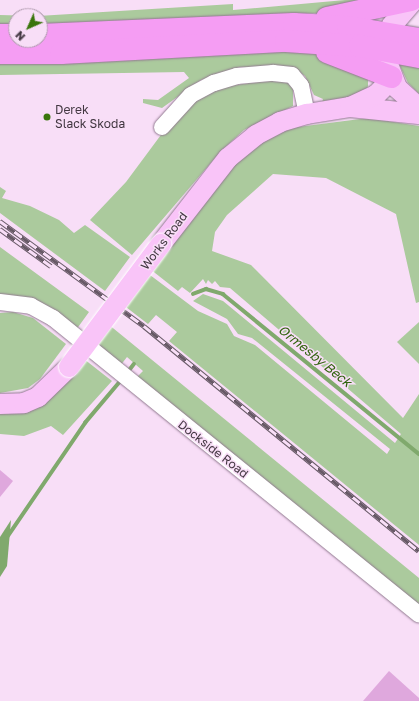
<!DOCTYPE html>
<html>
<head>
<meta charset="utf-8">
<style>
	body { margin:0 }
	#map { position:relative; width:419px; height:701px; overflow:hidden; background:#f8def7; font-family:"Golos Text",sans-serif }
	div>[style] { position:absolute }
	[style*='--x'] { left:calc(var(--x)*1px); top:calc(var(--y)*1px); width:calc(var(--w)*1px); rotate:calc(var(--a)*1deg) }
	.green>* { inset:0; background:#abca9d }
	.water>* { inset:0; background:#80a96d }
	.stream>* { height:3.5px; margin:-1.75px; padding:0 1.75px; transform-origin:1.75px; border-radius:1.75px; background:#80a96d }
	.building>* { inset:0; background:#dfa8dd }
	.roads { filter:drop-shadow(0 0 1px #917a90) drop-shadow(0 0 1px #917a90) }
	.minor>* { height:16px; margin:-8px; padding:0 8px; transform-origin:8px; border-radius:8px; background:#fff }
	.major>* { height:20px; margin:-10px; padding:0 10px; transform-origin:10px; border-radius:10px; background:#f9c4f8 }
	.highway>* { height:22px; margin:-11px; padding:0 11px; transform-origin:11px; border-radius:11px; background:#f59df3 }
	.rail>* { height:4.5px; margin-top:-2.25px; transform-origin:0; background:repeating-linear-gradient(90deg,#f8def7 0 9px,#675966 0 18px); box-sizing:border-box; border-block:1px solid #675966 }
	.bridges { filter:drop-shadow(0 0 1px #fff) drop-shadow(0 0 1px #fff) }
	.major-bridge>* { height:20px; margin:-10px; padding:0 10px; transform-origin:10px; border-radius:10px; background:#f9c4f8 }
	.dots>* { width:11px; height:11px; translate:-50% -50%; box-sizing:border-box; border:2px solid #f8def7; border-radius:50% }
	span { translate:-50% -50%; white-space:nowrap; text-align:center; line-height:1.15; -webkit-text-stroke:3px #f8def7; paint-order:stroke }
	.poi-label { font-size:12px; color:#423741 }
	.left { translate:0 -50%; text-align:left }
	.street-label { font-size:12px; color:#423741 }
	.water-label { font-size:13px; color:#31640e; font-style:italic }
	.north { position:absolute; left:8px; top:8px; width:40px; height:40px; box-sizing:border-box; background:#f8def7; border:1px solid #af9bae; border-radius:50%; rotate:225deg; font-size:11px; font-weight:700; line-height:16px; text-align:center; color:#423741 }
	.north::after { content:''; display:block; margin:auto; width:14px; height:18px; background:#3a750c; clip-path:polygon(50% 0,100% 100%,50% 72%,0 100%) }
</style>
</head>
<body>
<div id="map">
	<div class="green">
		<div style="clip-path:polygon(345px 0,386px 0,318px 13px,40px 27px,40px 16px,16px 16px,16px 27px,0 27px,0 15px,38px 16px,233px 4px,233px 10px)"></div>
		<div style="clip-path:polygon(195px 50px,304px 52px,334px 58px,368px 74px,368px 86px,365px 93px,322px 103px,323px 99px,314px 95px,305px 76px,292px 67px,240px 67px,201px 80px,162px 108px,143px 103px,143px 99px,158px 100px,189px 78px,184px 72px,0 75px,0 58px)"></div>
		<div style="clip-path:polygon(399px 64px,419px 66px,419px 94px,408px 83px)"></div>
		<div style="clip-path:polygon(275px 79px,288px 82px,293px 89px,293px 106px,244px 130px,221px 151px,132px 255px,90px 220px,126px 182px,172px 120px,199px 94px,229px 86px)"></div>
		<div style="clip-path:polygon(368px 118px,419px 126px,419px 302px,416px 303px,396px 214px,326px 178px,273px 174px,227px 215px,215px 232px,212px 251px,251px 265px,403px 418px,419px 394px,419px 545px,169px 341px,177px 332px,156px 315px,148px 324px,122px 304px,146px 272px,198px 311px,227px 324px,234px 336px,255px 345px,387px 454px,390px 449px,252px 338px,238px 334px,227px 319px,193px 301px,203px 294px,223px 301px,395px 443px,401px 434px,230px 288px,220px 287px,215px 281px,212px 284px,208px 280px,206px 284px,203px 279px,190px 293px,182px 287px,178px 291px,150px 269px,241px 154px,290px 128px)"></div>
		<div style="clip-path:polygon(0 187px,6px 191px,2px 198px,30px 206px,59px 220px,74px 233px,85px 225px,130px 257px,105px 291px,0 213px)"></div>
		<div style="clip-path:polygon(0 247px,89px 312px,76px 330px,32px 299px,0 294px)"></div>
		<div style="clip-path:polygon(13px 312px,33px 318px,66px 344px,40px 379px,28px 388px,0 393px,0 313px)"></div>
		<div style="clip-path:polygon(419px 322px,419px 364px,397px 342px)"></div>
		<div style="clip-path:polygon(108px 324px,419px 578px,419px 606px,135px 379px,143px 371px,127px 357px,120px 366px,92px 344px)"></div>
		<div style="clip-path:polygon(84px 359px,112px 381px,63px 435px,51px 426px,24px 436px,0 434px,0 412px)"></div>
	</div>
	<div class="water">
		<div style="clip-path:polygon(11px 520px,7px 566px,0 577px,0 537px)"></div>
	</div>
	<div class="stream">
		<div style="--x:193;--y:294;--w:14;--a:-21"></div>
		<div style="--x:206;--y:289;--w:18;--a:16"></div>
		<div style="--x:223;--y:294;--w:253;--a:39.2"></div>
		<div style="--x:127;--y:373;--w:11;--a:-52"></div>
		<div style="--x:8;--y:536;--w:137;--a:-55.7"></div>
		<div style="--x:85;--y:423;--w:57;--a:-49.9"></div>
	</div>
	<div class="building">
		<div style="clip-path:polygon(0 470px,13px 481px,0 497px)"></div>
		<div style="clip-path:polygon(389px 671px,419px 698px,419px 701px,363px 701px)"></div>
	</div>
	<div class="roads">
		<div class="minor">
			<div style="--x:162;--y:127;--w:43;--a:-47.8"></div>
			<div style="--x:191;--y:95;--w:26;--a:-28"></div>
			<div style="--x:214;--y:83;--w:24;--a:-17"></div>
			<div style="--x:237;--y:76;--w:36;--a:-5"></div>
			<div style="--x:273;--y:73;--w:19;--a:6"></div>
			<div style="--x:292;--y:75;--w:14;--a:51"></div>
			<div style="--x:301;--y:86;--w:29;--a:78"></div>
			<div style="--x:0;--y:302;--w:31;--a:7"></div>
			<div style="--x:31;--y:306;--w:25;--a:29"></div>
			<div style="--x:53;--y:318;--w:471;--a:39"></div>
		</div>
		<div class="major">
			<div style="--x:414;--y:0;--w:33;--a:131"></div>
			<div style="--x:392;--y:25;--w:35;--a:100"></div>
			<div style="--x:386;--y:59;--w:31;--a:69"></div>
			<div style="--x:397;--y:88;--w:30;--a:42"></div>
			<div style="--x:350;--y:107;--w:69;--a:5.8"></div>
			<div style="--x:161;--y:244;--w:109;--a:-52.1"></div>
			<div style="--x:228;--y:158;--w:36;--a:-39"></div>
			<div style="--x:256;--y:135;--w:27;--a:-28"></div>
			<div style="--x:280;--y:122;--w:28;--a:-17"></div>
			<div style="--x:307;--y:114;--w:44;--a:-9.2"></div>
			<div style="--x:350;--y:107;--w:29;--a:-25"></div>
			<div style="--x:376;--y:95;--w:23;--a:-45"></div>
			<div style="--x:0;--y:404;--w:24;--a:-2"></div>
			<div style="--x:24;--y:403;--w:15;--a:-23"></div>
			<div style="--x:38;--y:397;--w:43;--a:-44.1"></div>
		</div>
		<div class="highway">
			<div style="--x:327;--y:18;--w:86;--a:-12.1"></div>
			<div style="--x:0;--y:35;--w:16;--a:0"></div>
			<div style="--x:40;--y:35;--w:254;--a:-2.5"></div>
			<div style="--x:294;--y:24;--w:54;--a:3.2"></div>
			<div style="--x:348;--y:27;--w:72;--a:9.6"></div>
			<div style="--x:327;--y:52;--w:69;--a:21.3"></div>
			<div style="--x:0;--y:53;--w:61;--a:0"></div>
			<div style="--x:61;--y:53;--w:225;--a:-3.1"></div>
			<div style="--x:286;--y:41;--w:74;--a:3.9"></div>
			<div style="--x:360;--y:46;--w:60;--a:10.6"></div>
		</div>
	</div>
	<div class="rail">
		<div style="--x:0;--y:221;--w:178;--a:36.1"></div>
		<div style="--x:144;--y:326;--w:355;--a:39.3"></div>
		<div style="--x:0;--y:229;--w:63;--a:36"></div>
	</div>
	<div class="bridges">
		<div class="major-bridge">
			<div style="--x:69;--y:367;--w:154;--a:-53.2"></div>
		</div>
	</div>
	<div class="dots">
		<div style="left:47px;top:117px;background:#3a750c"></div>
	</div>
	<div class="poi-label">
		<span class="left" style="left:55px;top:117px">Derek<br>Slack Skoda</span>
	</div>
	<div class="street-label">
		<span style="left:164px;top:241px;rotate:-53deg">Works Road</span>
		<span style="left:213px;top:449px;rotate:38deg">Dockside Road</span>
	</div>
	<div class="water-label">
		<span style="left:315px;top:356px;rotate:39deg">Ormesby Beck</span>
	</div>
	<div class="north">N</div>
</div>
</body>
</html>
